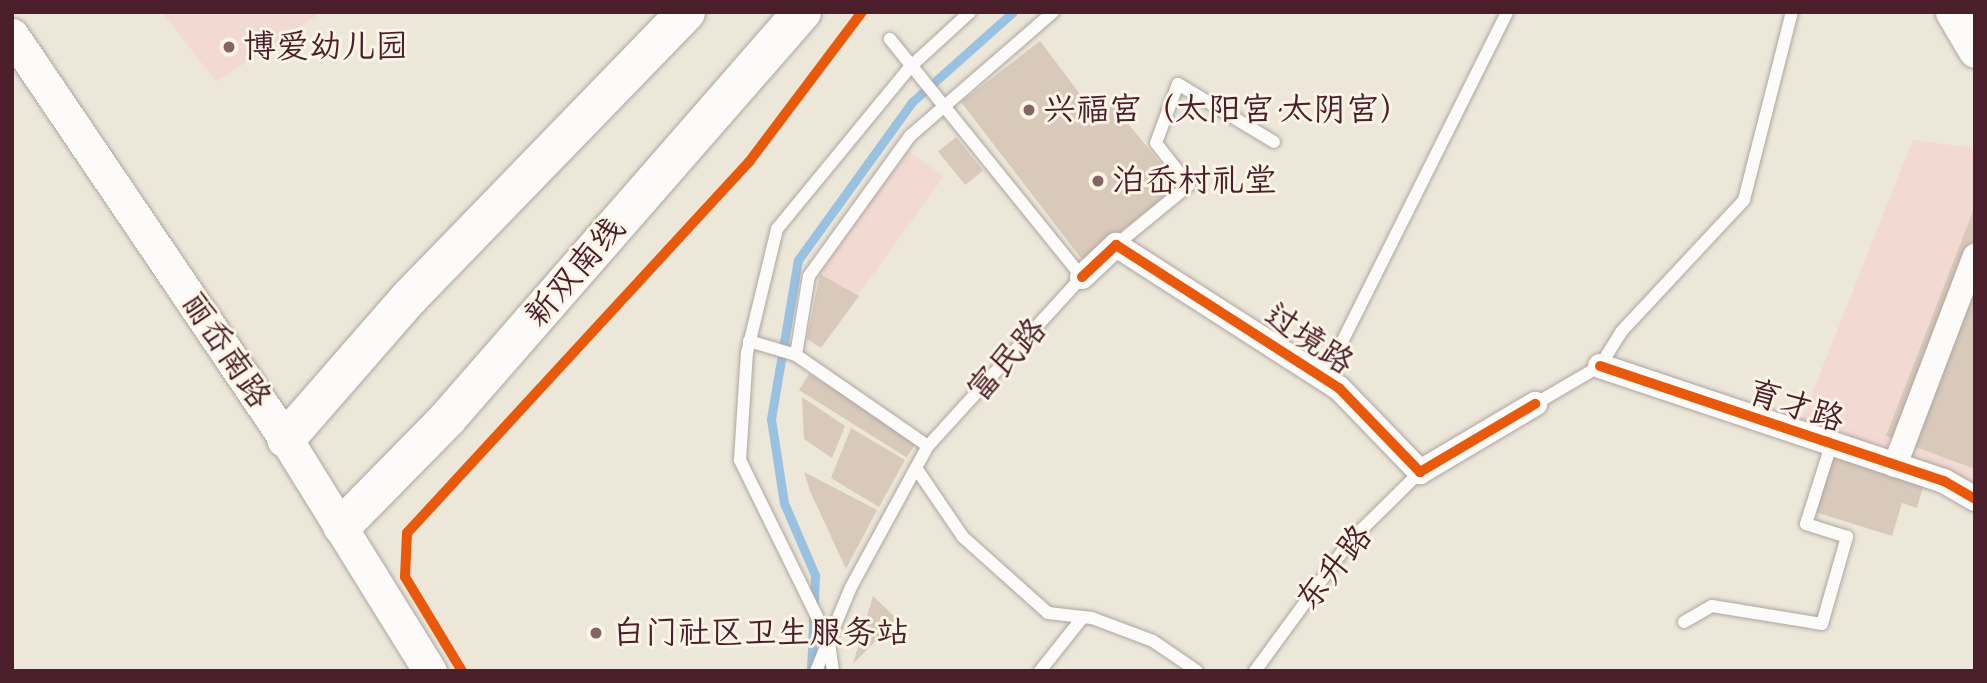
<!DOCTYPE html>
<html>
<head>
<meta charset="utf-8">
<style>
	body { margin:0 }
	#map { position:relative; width:1987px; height:683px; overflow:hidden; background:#ede7da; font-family:Caveat,"LXGW WenKai TC",sans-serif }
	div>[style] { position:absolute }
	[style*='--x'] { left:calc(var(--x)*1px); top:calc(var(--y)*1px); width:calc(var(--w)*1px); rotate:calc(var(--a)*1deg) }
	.built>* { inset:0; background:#f2dad3; transform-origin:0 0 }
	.stream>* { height:9px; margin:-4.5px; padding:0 4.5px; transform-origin:4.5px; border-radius:4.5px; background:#98c1e2 }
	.building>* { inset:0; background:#d9c9bb; transform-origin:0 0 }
	.roads { filter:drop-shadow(0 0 2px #aea6a0) drop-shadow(0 0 2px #aea6a0) }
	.lane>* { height:12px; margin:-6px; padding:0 6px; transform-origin:6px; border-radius:6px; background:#fcfbf9 }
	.street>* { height:24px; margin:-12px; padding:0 12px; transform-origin:12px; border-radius:12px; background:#fcfbf9 }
	.secondary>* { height:33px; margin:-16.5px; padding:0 16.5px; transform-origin:16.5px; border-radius:16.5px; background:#fcfbf9 }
	.primary>* { height:38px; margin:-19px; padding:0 19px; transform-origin:19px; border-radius:19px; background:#fcfbf9 }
	.cycleway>* { height:10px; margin:-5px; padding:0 5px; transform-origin:5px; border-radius:5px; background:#e8590c }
	.dots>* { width:19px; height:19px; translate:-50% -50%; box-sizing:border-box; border:4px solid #fcf5e5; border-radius:50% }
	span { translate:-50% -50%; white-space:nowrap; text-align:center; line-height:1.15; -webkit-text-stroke:6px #fcf5e5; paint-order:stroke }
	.poi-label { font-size:33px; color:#4a1f2b }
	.left { translate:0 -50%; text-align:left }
	.street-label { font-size:33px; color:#4a1f2b }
	.frame { position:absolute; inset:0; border:14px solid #4a1f2b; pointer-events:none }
</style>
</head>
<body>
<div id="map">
	<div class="built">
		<div style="clip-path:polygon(162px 12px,322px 12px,216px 82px)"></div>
		<div style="clip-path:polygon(1913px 140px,1975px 148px,1975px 491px,1800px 424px)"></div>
		<div style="left:904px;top:148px;width:49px;height:151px;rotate:36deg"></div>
	</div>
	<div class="stream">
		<div style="--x:811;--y:671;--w:96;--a:-87.6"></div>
		<div style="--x:815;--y:575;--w:78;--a:-113.3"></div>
		<div style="--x:784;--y:503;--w:85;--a:-98.8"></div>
		<div style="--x:771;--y:419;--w:161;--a:-80.4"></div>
		<div style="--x:798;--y:260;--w:195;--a:-54.2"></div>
		<div style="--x:912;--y:102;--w:135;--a:-41.7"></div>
	</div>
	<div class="building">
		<div style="clip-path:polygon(1040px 41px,1098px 118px,1113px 105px,1178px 185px,1084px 262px,961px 102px)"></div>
		<div style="left:956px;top:137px;width:43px;height:23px;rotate:51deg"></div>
		<div style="clip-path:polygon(1975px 206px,1975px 469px,1886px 436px)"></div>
		<div style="clip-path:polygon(820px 274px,859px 296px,821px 348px,807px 339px)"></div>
		<div style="left:809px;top:374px;width:127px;height:19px;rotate:32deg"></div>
		<div style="clip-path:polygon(802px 397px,845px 426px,832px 458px,804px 439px)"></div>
		<div style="clip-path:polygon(851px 428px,905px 460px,879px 507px,831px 478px)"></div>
		<div style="clip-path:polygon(1834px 453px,1924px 483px,1917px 508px,1902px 503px,1892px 536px,1815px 512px)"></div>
		<div style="clip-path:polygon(804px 472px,877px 510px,846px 569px,810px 491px)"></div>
		<div style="clip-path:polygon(873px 596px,897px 619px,853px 664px)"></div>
	</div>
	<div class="roads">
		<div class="lane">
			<div style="--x:1116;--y:245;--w:94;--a:-39.4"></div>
			<div style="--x:1189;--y:185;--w:53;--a:-128.2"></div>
			<div style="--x:1156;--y:143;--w:63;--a:-69.6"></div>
			<div style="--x:1178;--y:84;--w:112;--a:31.1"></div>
			<div style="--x:749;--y:341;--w:49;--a:16.6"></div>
			<div style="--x:796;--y:355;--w:160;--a:34.6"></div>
			<div style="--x:796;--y:355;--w:80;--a:-80.7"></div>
			<div style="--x:809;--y:276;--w:173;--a:-54.2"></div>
			<div style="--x:910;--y:136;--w:189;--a:-40.9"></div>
			<div style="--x:1324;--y:378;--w:409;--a:-63.4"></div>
			<div style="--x:1535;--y:404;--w:75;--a:-30.3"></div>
			<div style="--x:1600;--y:366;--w:40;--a:-58"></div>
			<div style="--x:1621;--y:332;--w:180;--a:-47"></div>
			<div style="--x:1744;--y:200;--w:194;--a:-75.7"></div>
			<div style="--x:916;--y:468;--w:83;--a:55.7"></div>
			<div style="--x:963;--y:537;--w:114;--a:41.8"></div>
			<div style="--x:1048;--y:613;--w:44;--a:6.5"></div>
			<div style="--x:1092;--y:618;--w:65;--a:20.7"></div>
			<div style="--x:1153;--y:641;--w:53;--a:34.3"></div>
			<div style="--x:1684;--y:622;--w:32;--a:-30"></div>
			<div style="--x:1712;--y:606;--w:111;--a:9.3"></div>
			<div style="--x:1822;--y:624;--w:91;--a:-74"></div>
			<div style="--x:1847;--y:537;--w:43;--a:-162.4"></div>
			<div style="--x:1806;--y:524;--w:83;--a:-72.4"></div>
			<div style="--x:816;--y:671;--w:91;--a:-67.4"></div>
			<div style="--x:851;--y:587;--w:161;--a:-61.4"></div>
			<div style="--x:928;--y:446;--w:229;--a:-47.7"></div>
			<div style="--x:1082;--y:277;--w:306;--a:-128.9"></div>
			<div style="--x:833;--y:671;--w:30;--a:-98"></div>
			<div style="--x:829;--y:641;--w:202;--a:-116.2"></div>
			<div style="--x:740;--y:460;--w:107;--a:-86.3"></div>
			<div style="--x:747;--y:353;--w:128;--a:-76.4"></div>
			<div style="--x:777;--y:229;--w:210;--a:-50.6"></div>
			<div style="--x:910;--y:67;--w:81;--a:-42.5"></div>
			<div style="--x:1040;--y:671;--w:69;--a:-51.5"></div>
			<div style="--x:1255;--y:671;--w:161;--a:-53.8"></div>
			<div style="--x:1350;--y:541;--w:98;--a:-44.6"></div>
		</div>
		<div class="street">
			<div style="--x:1082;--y:277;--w:47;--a:-43.3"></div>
			<div style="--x:1116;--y:245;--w:265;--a:32.7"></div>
			<div style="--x:1339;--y:388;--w:117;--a:46"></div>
			<div style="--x:1420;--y:472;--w:134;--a:-30.6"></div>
			<div style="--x:1600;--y:366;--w:363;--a:18.5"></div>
			<div style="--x:1944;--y:481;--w:36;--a:30"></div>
			<div style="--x:1895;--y:465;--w:224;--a:-69.1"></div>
		</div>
		<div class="secondary">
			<div style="--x:1952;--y:12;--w:45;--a:59.5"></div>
			<div style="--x:12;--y:35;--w:488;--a:55.9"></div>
			<div style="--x:286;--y:439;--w:273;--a:58.2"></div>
		</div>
		<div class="primary">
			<div style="--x:286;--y:439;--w:187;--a:-48.9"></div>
			<div style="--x:409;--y:298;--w:398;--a:-45.9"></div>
			<div style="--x:342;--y:526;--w:150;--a:-45.5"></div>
			<div style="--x:447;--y:419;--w:540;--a:-48.9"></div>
		</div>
	</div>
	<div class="cycleway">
		<div style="--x:1082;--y:277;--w:47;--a:-43.3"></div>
		<div style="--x:1116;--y:245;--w:265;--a:32.7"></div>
		<div style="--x:1339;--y:388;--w:117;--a:46"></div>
		<div style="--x:1420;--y:472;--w:134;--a:-30.6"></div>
		<div style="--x:1600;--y:366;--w:363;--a:18.5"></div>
		<div style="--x:1944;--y:481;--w:36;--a:30"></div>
		<div style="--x:462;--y:671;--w:110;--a:-121.2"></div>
		<div style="--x:405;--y:577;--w:44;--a:-87.4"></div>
		<div style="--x:407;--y:533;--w:505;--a:-47.33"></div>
		<div style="--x:749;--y:162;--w:188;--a:-53"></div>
	</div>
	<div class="dots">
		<div style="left:229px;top:47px;background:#836568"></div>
		<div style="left:1029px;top:110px;background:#836568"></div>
		<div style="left:1098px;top:181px;background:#836568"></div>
		<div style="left:596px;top:633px;background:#836568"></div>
	</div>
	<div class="poi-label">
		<span class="left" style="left:243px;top:47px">博爱幼儿园</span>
		<span class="left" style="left:1043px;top:110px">兴福宫（太阳宫·太阴宫）</span>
		<span class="left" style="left:1112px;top:181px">泊岙村礼堂</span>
		<span class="left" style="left:612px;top:633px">白门社区卫生服务站</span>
	</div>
	<div class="street-label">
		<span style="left:575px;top:272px;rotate:-49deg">新双南线</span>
		<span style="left:1309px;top:339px;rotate:34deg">过境路</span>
		<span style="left:226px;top:350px;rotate:56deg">丽岙南路</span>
		<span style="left:1007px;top:360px;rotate:-48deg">富民路</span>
		<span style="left:1796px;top:406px;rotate:18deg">育才路</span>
		<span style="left:1334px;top:568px;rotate:-51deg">东升路</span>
	</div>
	<div class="frame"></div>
</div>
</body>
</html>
